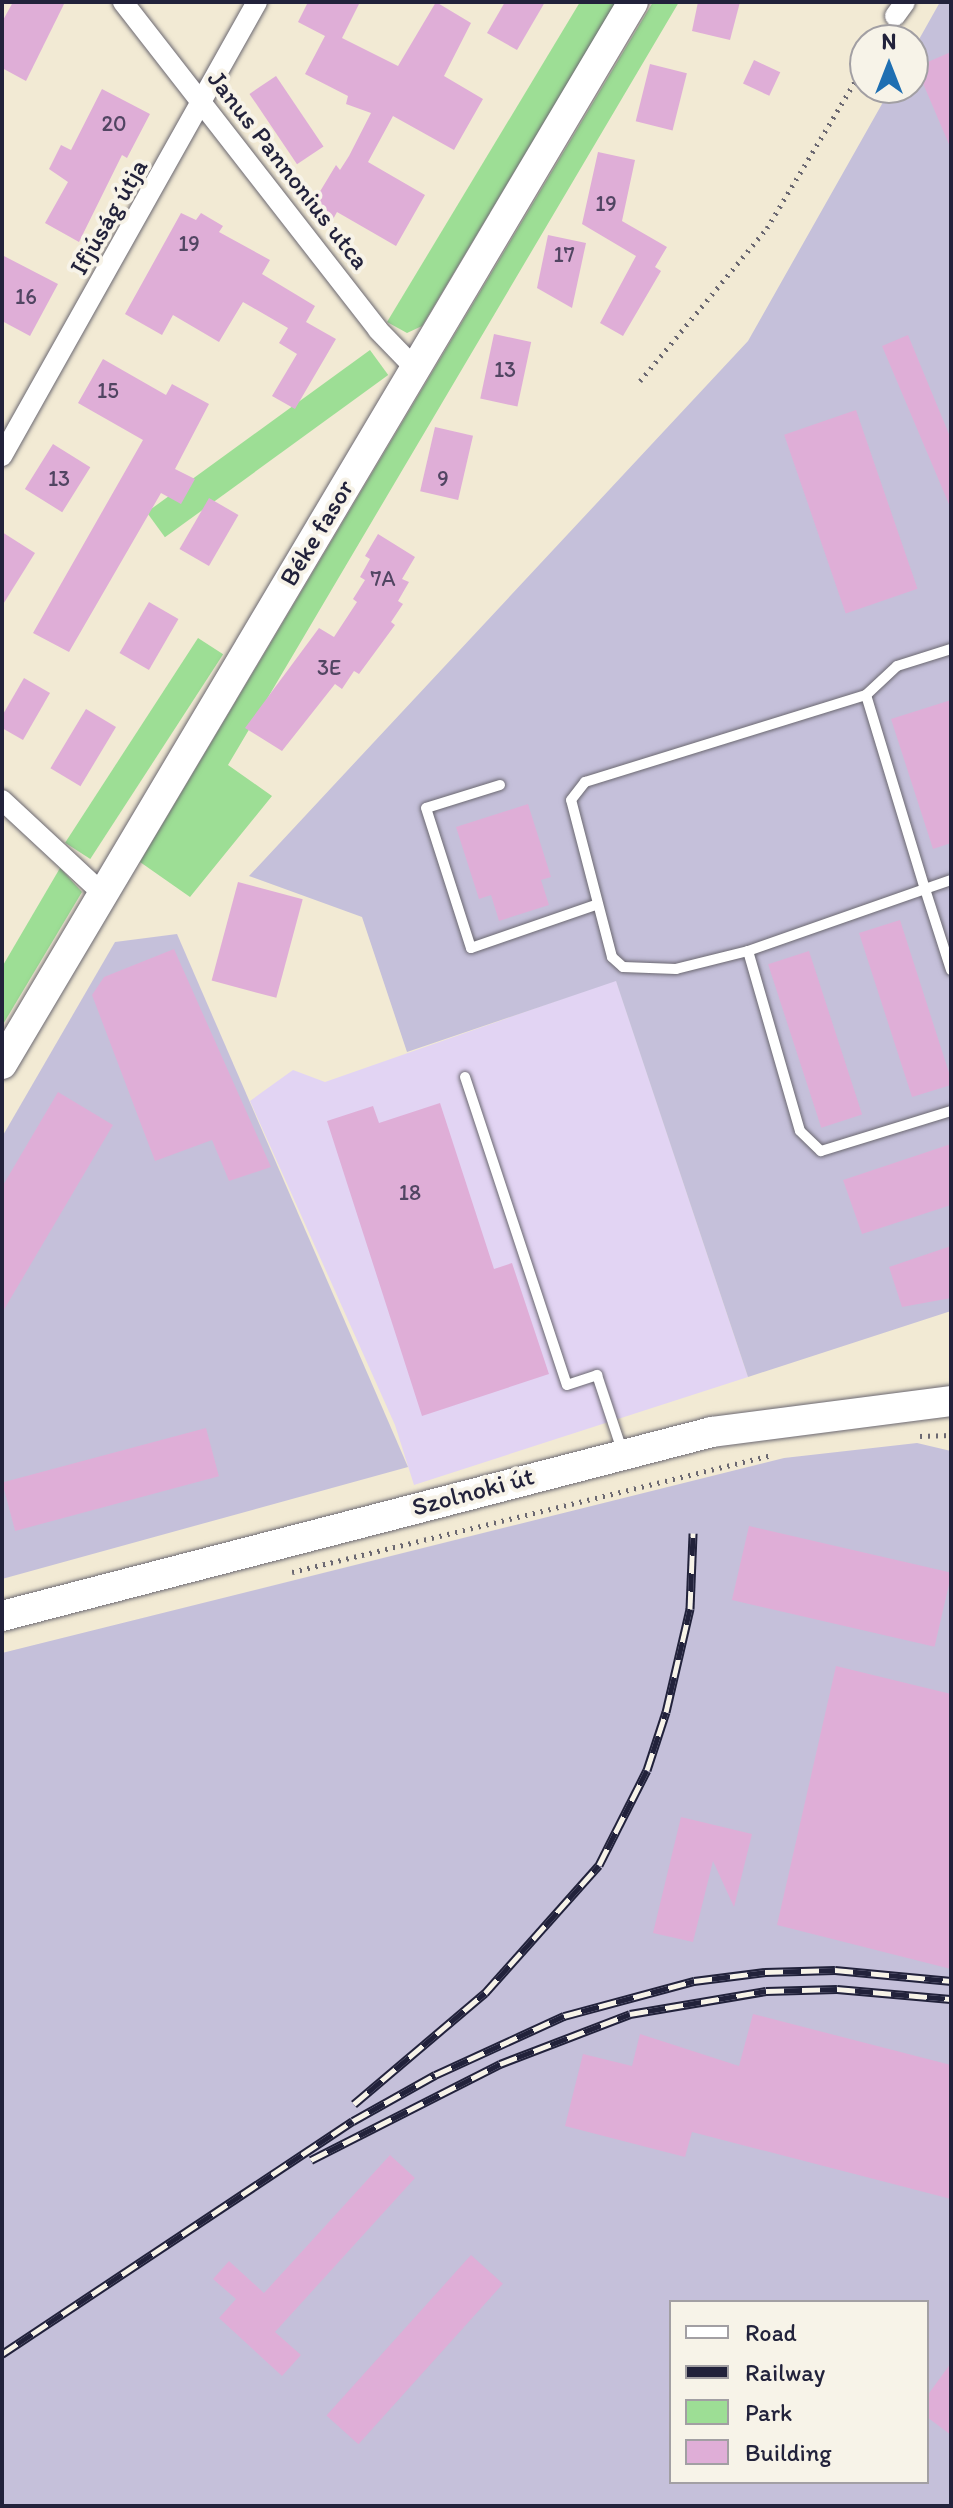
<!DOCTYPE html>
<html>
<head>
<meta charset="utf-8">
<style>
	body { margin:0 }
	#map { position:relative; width:953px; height:2508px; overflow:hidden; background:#f2ead4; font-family:Itim,sans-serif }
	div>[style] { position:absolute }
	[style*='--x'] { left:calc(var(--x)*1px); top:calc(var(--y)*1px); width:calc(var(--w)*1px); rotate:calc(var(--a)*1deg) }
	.built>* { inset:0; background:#e2d4f3 }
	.industrial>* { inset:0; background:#c5c0da }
	.green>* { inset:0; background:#9dde95; transform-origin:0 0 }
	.building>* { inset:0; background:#dfaed7; transform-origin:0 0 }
	.path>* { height:5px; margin-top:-2.5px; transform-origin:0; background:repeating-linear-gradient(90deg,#6b6871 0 2px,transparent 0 8px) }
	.roads { filter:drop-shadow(0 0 2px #6b6871) drop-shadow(0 0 2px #6b6871) }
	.lane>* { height:10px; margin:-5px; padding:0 5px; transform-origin:5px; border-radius:5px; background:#fff }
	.street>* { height:20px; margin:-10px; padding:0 10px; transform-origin:10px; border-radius:10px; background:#fff }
	.secondary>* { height:30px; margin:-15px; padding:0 15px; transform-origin:15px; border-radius:15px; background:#fff }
	.rail>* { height:9px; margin-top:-4.5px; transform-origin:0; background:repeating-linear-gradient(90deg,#f7f3e8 0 18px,#22223b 0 36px); box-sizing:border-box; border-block:2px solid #22223b }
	span { translate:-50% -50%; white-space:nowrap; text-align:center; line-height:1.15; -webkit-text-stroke:8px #f7f3e8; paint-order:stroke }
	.number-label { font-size:22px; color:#514562 }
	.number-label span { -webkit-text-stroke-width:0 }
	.street-label { font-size:26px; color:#22223b }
	.frame { position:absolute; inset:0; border:4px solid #22223b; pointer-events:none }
	.legend { position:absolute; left:669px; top:2300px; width:260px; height:184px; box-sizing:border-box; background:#f7f3e8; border:2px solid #a29fa3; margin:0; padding:10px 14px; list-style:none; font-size:24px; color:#22223b }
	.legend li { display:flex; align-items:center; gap:16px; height:40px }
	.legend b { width:40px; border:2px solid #a29fa3 }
	.north { position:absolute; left:849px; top:24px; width:80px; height:80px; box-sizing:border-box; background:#f7f3e8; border:2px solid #a29fa3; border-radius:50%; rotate:0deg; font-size:22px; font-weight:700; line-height:32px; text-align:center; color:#22223b }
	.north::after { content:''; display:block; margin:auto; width:28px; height:36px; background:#1f6fb2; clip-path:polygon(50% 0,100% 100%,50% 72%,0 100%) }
</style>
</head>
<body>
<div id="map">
	<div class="built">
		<div style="clip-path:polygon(616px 980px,748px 1377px,414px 1485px,395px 1425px,250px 1101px,293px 1070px,325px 1082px)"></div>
	</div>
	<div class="industrial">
		<div style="clip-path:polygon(940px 2px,951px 2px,951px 1311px,748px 1377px,616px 981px,407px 1052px,362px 917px,249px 876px,748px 341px,891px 88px,913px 88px,913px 50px)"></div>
		<div style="clip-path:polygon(177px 934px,408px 1467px,2px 1579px,2px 1137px,115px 942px)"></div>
		<div style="clip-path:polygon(evenodd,917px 1443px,951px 1451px,951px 2506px,2px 2506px,2px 1653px,784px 1458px,917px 1443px,671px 2302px,927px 2302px,927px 2482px,671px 2482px,671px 2302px)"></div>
	</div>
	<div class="green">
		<div style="clip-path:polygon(580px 2px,616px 2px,422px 326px,407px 333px,387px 322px)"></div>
		<div style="clip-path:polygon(653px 2px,679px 2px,228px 765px,272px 796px,190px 897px,140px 862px)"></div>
		<div style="left:370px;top:350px;width:31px;height:276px;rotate:54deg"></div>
		<div style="left:198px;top:638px;width:30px;height:244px;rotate:33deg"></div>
		<div style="clip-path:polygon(60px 868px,82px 892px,2px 1026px,2px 967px)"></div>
	</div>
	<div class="building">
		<div style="clip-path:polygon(13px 2px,65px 2px,26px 81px,2px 68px,2px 22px)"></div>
		<div style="clip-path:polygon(308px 2px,360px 2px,342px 38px,398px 66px,436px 2px,471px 23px,444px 76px,483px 99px,454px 150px,393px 116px,368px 162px,425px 195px,396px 246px,337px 212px,332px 221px,310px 208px,336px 165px,340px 170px,349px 156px,371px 113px,346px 104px,348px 96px,305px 74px,325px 36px,298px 22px)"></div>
		<div style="clip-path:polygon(505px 2px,545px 2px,517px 50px,487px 33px)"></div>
		<div style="clip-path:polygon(698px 2px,740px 2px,730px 40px,692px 31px)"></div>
		<div style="clip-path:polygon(951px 52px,951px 149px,916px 67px)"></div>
		<div style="left:754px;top:60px;width:29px;height:26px;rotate:25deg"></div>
		<div style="left:650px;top:64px;width:38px;height:59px;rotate:14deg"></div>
		<div style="left:276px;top:76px;width:85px;height:32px;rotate:56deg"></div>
		<div style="clip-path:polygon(102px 89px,150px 114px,127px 158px,122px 155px,79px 242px,45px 223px,68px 182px,49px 169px,61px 145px,71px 150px)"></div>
		<div style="clip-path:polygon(598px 152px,635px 160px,622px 221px,667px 247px,655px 267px,661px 271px,623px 336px,600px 323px,636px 256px,582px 224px)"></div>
		<div style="clip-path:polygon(181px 213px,196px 220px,201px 213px,223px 226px,219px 232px,270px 260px,262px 274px,315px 306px,306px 322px,336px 339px,295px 409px,272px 396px,297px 354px,279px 343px,288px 328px,243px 302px,219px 342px,173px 315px,162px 335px,125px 314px)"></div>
		<div style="clip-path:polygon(548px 235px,586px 243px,572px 308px,537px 288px)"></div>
		<div style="clip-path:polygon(2px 255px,58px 284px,30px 336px,2px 321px)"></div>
		<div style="left:494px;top:334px;width:38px;height:66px;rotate:12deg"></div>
		<div style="clip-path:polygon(908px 335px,951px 439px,951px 509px,882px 346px)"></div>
		<div style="clip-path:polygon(103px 359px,166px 395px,172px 384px,209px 404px,175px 469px,195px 479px,181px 504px,161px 493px,69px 652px,33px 633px,143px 440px,78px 403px)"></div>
		<div style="left:856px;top:410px;width:189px;height:76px;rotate:71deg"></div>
		<div style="left:435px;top:427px;width:39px;height:66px;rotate:13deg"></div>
		<div style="left:53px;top:444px;width:44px;height:53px;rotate:32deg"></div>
		<div style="left:209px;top:498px;width:34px;height:59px;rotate:30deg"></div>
		<div style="clip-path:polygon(2px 532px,35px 553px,2px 606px)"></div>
		<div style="clip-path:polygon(378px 534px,415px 557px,402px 579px,409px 582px,398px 601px,403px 604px,391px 622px,395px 625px,359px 674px,354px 671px,342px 689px,335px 684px,282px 751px,245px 728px,319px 628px,334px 637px,357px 602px,353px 599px,365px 580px,360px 577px,370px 559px,365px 556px)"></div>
		<div style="left:149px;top:602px;width:34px;height:59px;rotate:30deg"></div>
		<div style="clip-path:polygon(24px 678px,50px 693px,23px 740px,2px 728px,2px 716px)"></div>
		<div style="clip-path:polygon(951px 700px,951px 843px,933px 849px,891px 719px)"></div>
		<div style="left:86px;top:709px;width:35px;height:69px;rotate:31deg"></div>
		<div style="clip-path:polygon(528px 804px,551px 877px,541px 880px,549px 905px,499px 921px,491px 895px,479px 899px,456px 827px)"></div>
		<div style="left:238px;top:882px;width:67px;height:102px;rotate:15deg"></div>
		<div style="clip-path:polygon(900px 920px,951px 1079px,951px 1085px,912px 1097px,859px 933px)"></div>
		<div style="clip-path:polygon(174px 949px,271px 1167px,229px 1181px,212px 1140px,155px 1161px,92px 995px,104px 977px)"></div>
		<div style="left:809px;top:951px;width:172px;height:43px;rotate:72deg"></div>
		<div style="clip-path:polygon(58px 1092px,113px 1125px,2px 1313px,2px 1187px)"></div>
		<div style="clip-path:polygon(440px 1103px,494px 1269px,512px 1263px,549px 1374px,422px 1416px,327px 1121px,373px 1106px,379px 1123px)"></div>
		<div style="clip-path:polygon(951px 1144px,951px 1205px,862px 1234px,843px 1180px)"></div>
		<div style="clip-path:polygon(951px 1246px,951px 1298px,902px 1307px,889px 1267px)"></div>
		<div style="left:206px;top:1428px;width:50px;height:211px;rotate:75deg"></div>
		<div style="left:749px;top:1526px;width:208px;height:76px;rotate:13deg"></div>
		<div style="clip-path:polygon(836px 1666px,951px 1694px,951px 1969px,777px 1925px)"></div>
		<div style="clip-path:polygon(681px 1817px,752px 1834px,734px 1907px,713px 1861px,693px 1942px,653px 1933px)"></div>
		<div style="clip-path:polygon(753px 2014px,951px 2065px,951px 2199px,692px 2132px,685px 2157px,565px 2126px,583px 2054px,632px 2066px,640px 2034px,739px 2066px)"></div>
		<div style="clip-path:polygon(390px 2155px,415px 2178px,275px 2332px,301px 2355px,282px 2376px,219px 2318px,236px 2299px,213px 2279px,229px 2261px,264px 2293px)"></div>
		<div style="left:471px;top:2255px;width:43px;height:216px;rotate:42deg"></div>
		<div style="clip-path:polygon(951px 2363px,951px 2435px,927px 2417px,927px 2396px)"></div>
	</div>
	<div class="path">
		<div style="--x:640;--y:381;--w:199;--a:-50.3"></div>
		<div style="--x:767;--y:228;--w:190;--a:-59"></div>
		<div style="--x:920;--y:1436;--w:31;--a:-2"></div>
		<div style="--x:292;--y:1572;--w:493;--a:-13.7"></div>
	</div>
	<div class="roads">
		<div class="lane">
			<div style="--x:866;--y:695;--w:42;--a:-43.1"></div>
			<div style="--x:897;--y:666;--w:57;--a:-17.5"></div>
			<div style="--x:500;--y:785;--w:77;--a:162.7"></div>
			<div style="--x:426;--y:808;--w:147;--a:72.2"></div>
			<div style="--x:471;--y:948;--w:134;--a:-19.1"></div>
			<div style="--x:951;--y:880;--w:28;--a:161"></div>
			<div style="--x:925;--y:889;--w:188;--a:160.7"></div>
			<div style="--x:748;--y:951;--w:74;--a:166"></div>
			<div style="--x:676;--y:969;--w:53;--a:-177.8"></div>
			<div style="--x:623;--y:967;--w:15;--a:-138"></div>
			<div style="--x:612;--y:957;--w:162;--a:-104.6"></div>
			<div style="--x:571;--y:800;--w:23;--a:-52"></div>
			<div style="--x:585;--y:782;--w:294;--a:-17.2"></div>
			<div style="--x:866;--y:695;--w:203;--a:73.1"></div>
			<div style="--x:925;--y:889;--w:85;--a:72.2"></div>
			<div style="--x:748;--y:951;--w:187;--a:73.9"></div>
			<div style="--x:800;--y:1131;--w:29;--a:44"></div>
			<div style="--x:821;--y:1151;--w:136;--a:-17.1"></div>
			<div style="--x:465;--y:1077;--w:324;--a:71.7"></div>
			<div style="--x:567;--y:1385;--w:32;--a:-18"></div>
			<div style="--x:597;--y:1375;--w:82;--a:71.6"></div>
		</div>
		<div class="street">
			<div style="--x:123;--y:2;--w:415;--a:52.1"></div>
			<div style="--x:378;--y:330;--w:53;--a:45.8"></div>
			<div style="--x:895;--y:16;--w:17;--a:-54"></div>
			<div style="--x:2;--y:456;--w:521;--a:-60.68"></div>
			<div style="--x:2;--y:800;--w:137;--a:42.9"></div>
		</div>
		<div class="secondary">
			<div style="--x:2;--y:1064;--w:1235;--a:-59.28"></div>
			<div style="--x:2;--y:1616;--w:733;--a:-14.53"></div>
			<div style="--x:712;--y:1432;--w:241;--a:-7.4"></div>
		</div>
	</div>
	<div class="rail">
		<div style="--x:354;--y:2104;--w:172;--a:-40.3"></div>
		<div style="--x:485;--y:1993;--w:171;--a:-48.3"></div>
		<div style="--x:599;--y:1865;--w:106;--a:-63.2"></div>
		<div style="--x:647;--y:1770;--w:61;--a:-71.9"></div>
		<div style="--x:666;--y:1712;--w:106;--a:-76.9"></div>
		<div style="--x:690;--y:1609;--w:76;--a:-87.7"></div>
		<div style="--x:311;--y:2160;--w:212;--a:-26.9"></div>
		<div style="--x:500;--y:2064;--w:139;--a:-21"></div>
		<div style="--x:630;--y:2014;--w:138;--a:-9.6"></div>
		<div style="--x:766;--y:1991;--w:71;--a:-1.6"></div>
		<div style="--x:837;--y:1989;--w:114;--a:5"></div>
		<div style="--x:2;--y:2354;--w:421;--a:-33.6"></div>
		<div style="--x:353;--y:2121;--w:94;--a:-29.3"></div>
		<div style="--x:435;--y:2075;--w:142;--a:-24.6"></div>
		<div style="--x:564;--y:2016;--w:135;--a:-15.1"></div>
		<div style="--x:694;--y:1981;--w:72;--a:-7.2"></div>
		<div style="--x:765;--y:1972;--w:70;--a:-1.6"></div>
		<div style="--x:835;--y:1970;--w:117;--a:5.4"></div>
	</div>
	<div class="number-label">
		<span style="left:114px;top:124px">20</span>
		<span style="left:606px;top:204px">19</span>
		<span style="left:189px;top:244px">19</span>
		<span style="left:564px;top:255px">17</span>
		<span style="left:26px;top:297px">16</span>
		<span style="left:505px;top:370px">13</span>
		<span style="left:108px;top:391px">15</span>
		<span style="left:59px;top:479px">13</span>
		<span style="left:443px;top:479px">9</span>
		<span style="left:383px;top:579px">7A</span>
		<span style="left:329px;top:668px">3E</span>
		<span style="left:410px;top:1193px">18</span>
	</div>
	<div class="street-label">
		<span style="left:288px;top:170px;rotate:52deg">Janus Pannonius utca</span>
		<span style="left:109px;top:217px;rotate:-60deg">Ifjúság útja</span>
		<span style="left:317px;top:533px;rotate:-59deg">Béke fasor</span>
		<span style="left:473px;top:1492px;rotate:-15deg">Szolnoki út</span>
	</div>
	<div class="frame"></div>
	<ul class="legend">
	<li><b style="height:10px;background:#fff"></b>Road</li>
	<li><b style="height:10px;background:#22223b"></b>Railway</li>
	<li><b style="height:22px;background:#9dde95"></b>Park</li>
	<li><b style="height:22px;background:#dfaed7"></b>Building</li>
	</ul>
	<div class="north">N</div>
</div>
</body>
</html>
